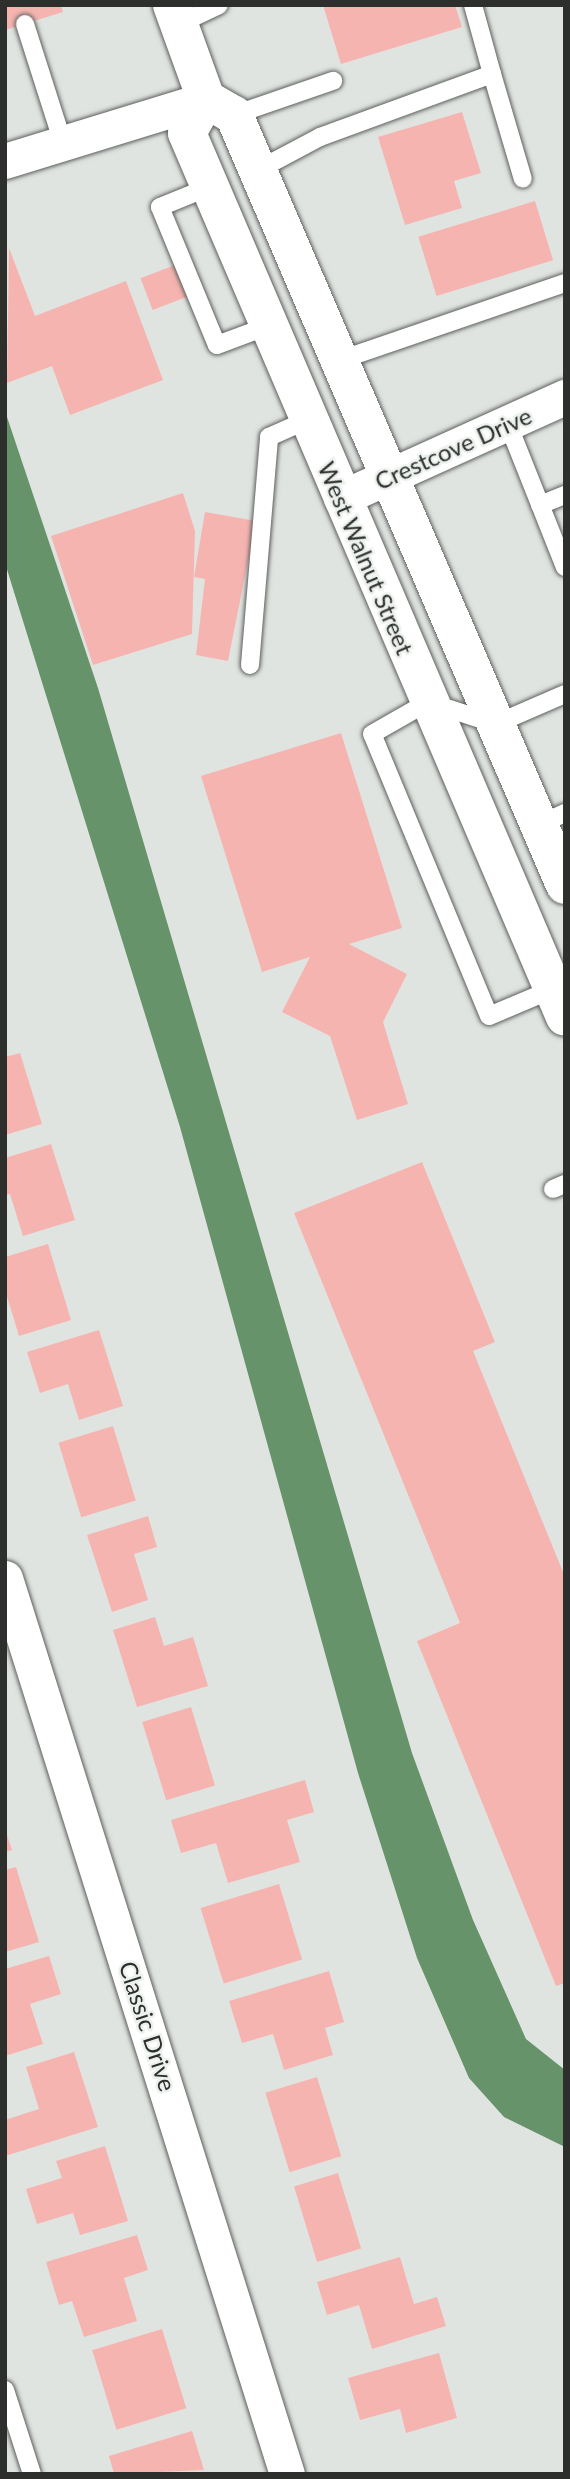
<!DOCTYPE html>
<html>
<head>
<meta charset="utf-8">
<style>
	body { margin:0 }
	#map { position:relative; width:570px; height:2479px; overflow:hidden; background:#e0e4e0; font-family:Lato,sans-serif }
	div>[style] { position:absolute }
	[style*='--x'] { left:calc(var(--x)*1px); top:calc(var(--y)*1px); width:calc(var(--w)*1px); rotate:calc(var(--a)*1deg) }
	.water>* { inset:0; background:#66936a }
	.building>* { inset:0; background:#f6b4b1; transform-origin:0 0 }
	.roads { filter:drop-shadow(0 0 2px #5d605d) drop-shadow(0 0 2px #5d605d) }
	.lane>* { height:18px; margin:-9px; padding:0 9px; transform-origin:9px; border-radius:9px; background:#fff }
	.street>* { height:35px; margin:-17.5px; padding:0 17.5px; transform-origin:17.5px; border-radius:17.5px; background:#fff }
	.secondary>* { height:38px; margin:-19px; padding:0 19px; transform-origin:19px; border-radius:19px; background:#fff }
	span { translate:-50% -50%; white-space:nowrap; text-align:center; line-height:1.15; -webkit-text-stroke:5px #edf1ed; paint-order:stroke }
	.street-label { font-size:24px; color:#2d2f2d }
	.frame { position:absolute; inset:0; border:7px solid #2d2f2d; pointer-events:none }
</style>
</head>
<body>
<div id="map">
	<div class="water">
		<div style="clip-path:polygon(5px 411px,98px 688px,412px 1753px,473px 1920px,526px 2039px,565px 2070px,565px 2147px,504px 2117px,469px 2078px,417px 1958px,358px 1773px,180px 1127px,5px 563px)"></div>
	</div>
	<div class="building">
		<div style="clip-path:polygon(5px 5px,61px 5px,63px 12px,5px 30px)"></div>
		<div style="clip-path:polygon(323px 5px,455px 5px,462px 27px,341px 64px)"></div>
		<div style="clip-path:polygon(462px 112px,481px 173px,454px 181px,462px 208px,405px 225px,378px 137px)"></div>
		<div style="left:535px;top:201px;width:62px;height:122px;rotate:73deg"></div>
		<div style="clip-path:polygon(9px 248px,35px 316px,126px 281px,163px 380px,70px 415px,52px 366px,7px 383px)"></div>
		<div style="left:175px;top:265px;width:34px;height:37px;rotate:69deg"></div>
		<div style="clip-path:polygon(183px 493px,195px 531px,192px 634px,93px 665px,51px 536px)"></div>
		<div style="clip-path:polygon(205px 512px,256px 521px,228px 661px,196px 655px,205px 579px,194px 577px)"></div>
		<div style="clip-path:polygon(341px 733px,402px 928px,349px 944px,407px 974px,383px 1022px,408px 1104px,357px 1120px,330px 1036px,282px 1012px,310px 957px,262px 972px,201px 776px)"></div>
		<div style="clip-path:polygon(20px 1053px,42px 1124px,5px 1135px,5px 1057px)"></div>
		<div style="clip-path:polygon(51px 1144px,75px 1220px,23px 1236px,10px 1194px,5px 1195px,5px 1158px)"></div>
		<div style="clip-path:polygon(422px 1162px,495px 1342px,473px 1351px,565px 1577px,565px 1983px,556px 1986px,417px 1641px,460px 1623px,294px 1213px)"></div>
		<div style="clip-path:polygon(48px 1244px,71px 1320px,19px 1336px,5px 1290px,5px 1257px)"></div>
		<div style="clip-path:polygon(99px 1330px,123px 1406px,79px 1420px,68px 1384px,40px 1393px,27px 1352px)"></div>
		<div style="left:113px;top:1426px;width:78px;height:57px;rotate:73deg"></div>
		<div style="clip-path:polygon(148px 1516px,157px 1547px,134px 1554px,148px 1600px,112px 1612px,87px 1535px)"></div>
		<div style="clip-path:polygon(155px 1617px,164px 1646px,193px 1637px,208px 1686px,137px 1707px,113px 1630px)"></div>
		<div style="left:191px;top:1707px;width:82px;height:51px;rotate:73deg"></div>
		<div style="clip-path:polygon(305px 1780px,314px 1812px,287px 1820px,300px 1862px,228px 1883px,216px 1843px,181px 1853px,171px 1820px)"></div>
		<div style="clip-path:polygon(5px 1829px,12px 1850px,5px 1852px)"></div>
		<div style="clip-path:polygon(16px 1867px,39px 1942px,5px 1952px,5px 1870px)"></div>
		<div style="left:279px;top:1884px;width:79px;height:82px;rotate:73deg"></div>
		<div style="clip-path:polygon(49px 1956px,61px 1994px,30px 2004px,43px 2044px,5px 2056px,5px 1969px)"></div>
		<div style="clip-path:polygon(329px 1971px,344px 2022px,325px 2028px,333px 2055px,284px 2070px,273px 2034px,242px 2043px,229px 2001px)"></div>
		<div style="clip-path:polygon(74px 2052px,98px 2127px,5px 2156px,5px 2120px,39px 2109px,26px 2067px)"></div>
		<div style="left:317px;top:2077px;width:83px;height:54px;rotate:73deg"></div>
		<div style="clip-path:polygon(105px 2146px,128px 2221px,80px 2235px,73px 2213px,37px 2224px,26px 2189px,62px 2178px,56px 2161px)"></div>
		<div style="left:338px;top:2173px;width:79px;height:46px;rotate:73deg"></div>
		<div style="clip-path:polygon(137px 2235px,148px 2270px,124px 2278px,137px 2321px,84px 2337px,72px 2301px,59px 2305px,46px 2262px)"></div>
		<div style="clip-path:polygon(400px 2257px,414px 2304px,437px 2297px,446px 2326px,372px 2349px,359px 2305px,327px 2315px,317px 2282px)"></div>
		<div style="left:162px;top:2329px;width:83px;height:73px;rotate:73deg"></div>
		<div style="clip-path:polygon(439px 2353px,457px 2418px,406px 2433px,400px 2409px,360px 2420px,348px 2378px)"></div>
		<div style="clip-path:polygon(192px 2431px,204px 2470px,114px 2474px,109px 2456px)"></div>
	</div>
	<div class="roads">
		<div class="lane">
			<div style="--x:25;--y:24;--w:125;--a:72.3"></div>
			<div style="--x:179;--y:24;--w:44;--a:-25.4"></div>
			<div style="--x:492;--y:74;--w:109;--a:73.6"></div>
			<div style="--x:234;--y:115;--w:105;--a:-19"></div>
			<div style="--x:258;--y:170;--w:70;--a:-28"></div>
			<div style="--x:320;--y:137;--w:183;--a:-20.1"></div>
			<div style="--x:492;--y:74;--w:72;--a:-105.4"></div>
			<div style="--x:209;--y:187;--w:53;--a:157.8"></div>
			<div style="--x:160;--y:207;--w:149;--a:67.6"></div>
			<div style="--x:217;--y:345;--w:54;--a:-20.4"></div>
			<div style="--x:340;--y:360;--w:238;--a:-18.9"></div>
			<div style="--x:508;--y:424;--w:154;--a:68.3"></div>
			<div style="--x:540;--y:505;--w:27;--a:-22"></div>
			<div style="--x:250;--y:665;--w:229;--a:-85.2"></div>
			<div style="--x:269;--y:437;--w:42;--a:-24.1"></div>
			<div style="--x:539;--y:825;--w:29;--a:-25"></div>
			<div style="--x:553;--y:989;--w:69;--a:157.1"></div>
			<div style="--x:489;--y:1016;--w:305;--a:-112.5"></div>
			<div style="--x:372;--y:734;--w:64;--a:-29.7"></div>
			<div style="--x:428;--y:702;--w:71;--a:17.9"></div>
			<div style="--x:496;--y:724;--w:75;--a:-23.5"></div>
			<div style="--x:553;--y:1189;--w:13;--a:-23"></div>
			<div style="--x:5;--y:2390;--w:88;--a:72.2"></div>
		</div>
		<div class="street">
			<div style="--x:5;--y:161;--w:210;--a:-17.1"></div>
			<div style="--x:341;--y:498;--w:246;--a:-24.3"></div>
			<div style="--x:5;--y:1578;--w:939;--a:72.53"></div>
		</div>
		<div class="secondary">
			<div style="--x:172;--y:5;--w:100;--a:70.1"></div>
			<div style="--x:206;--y:99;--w:32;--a:30"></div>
			<div style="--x:234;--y:115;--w:838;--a:66.74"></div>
			<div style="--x:206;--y:99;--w:39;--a:119"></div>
			<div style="--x:187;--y:133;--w:961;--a:66.85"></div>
		</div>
	</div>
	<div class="street-label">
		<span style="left:453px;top:448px;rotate:-24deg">Crestcove Drive</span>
		<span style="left:366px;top:558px;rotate:67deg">West Walnut Street</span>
		<span style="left:148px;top:2026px;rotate:72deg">Classic Drive</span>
	</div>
	<div class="frame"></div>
</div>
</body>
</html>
